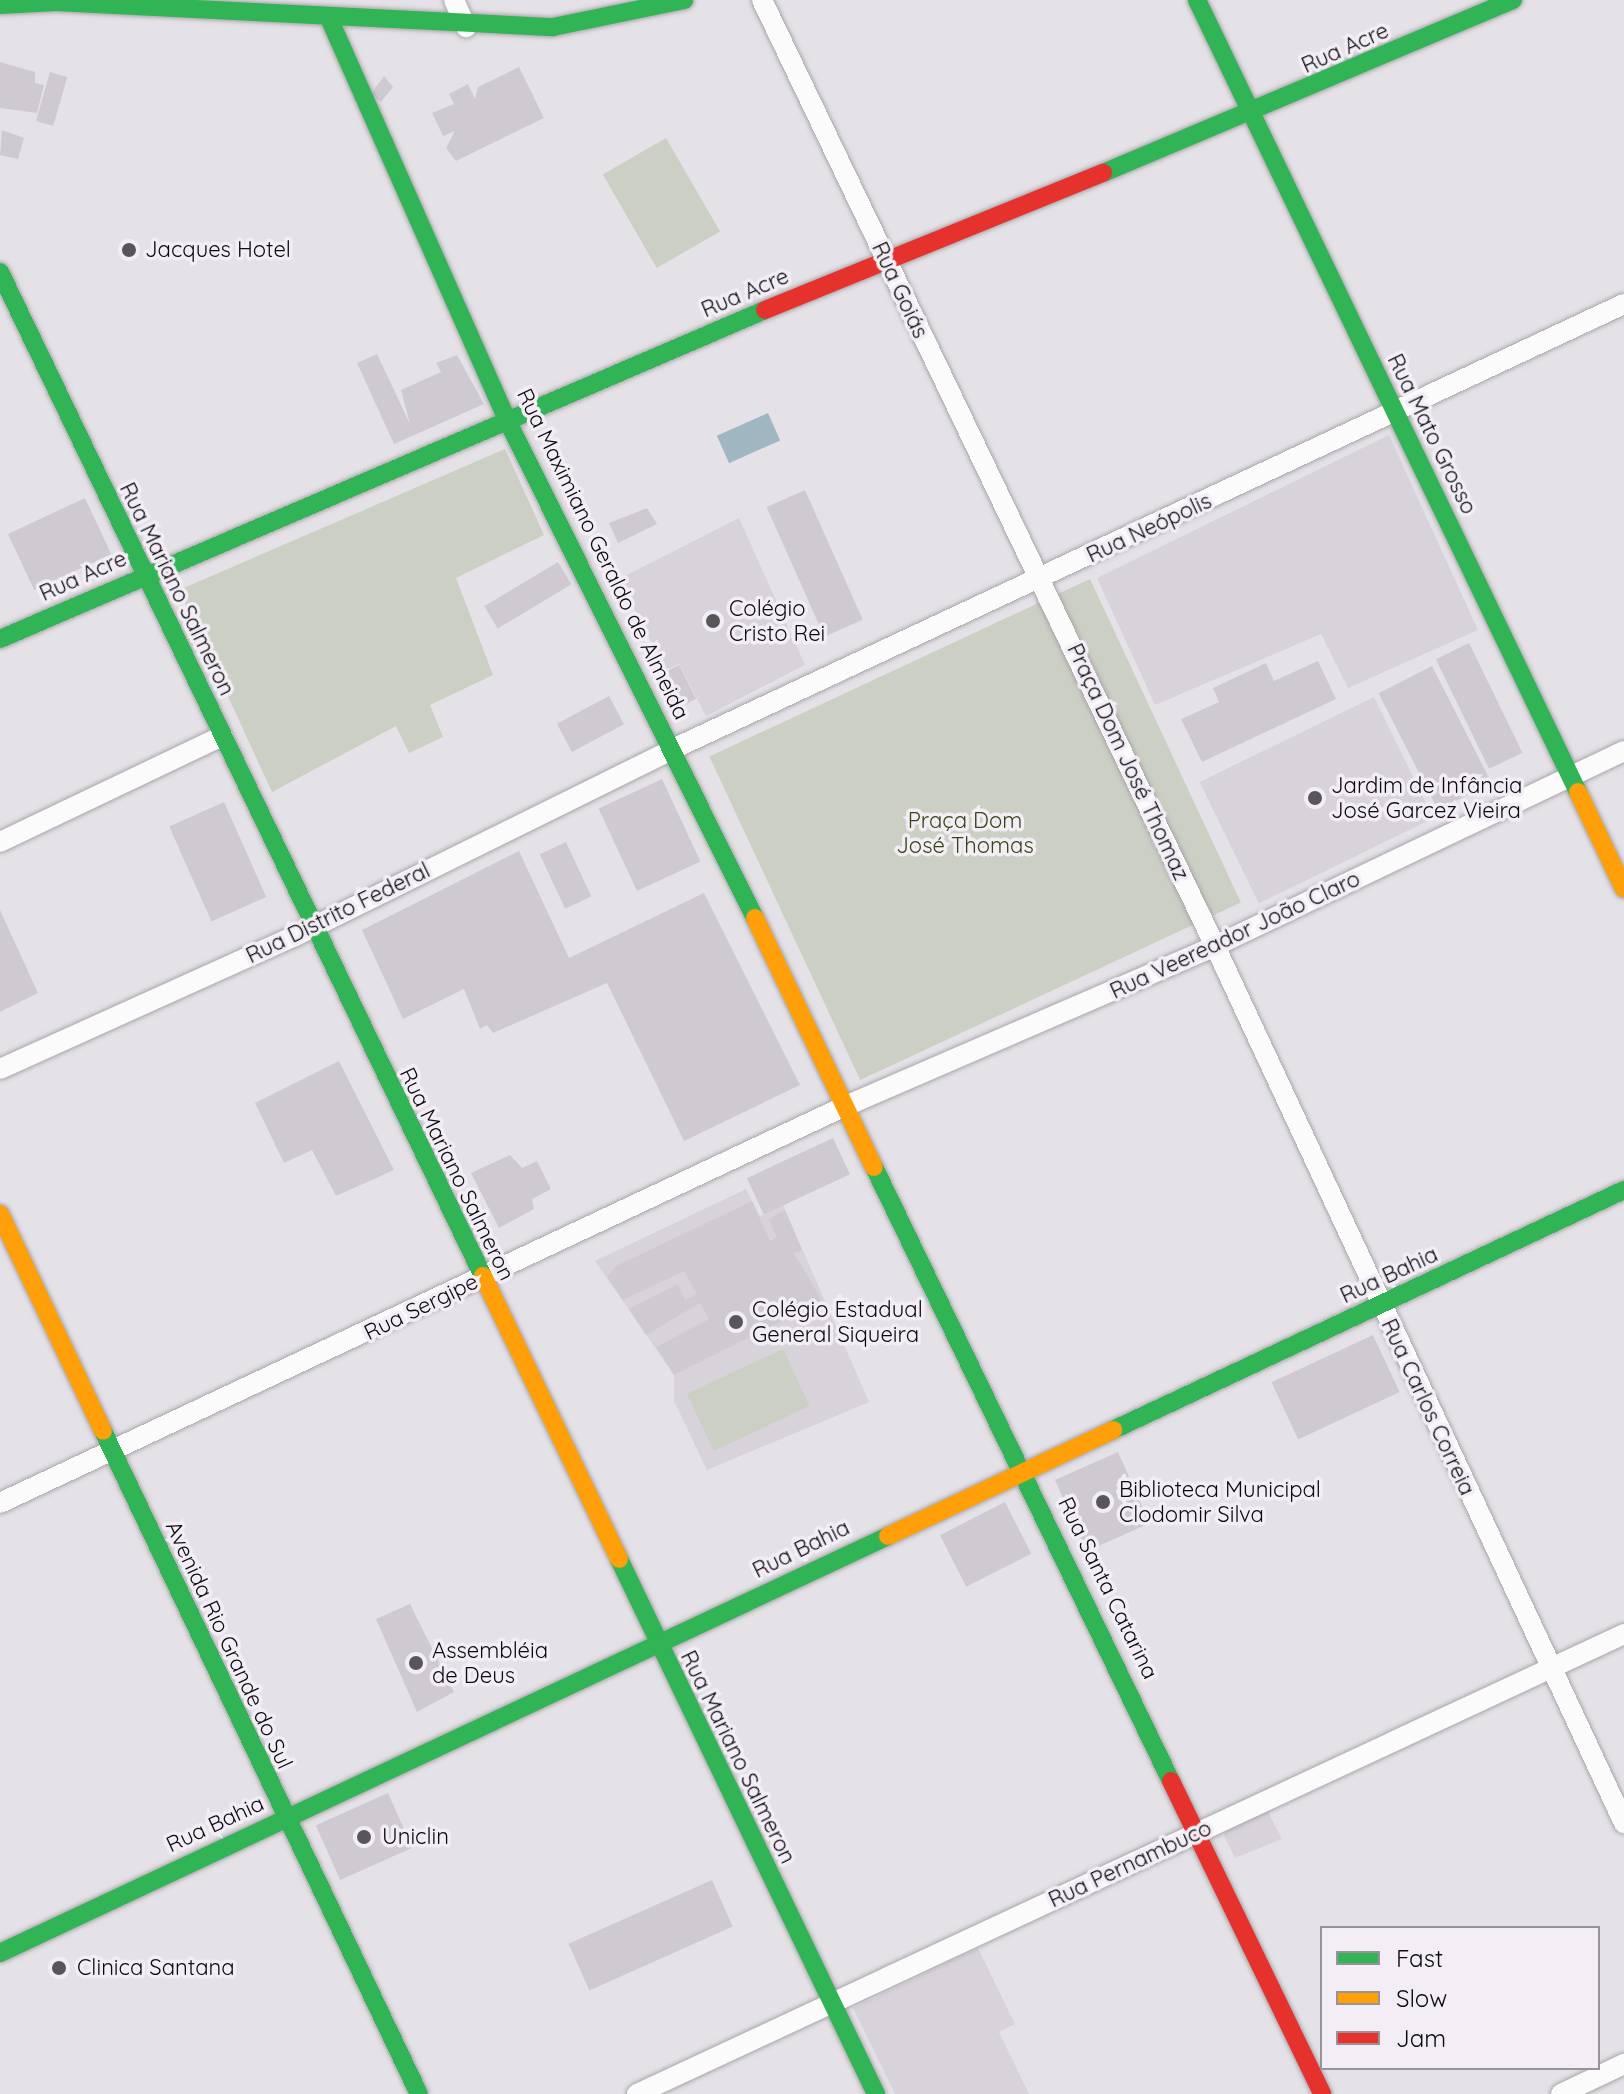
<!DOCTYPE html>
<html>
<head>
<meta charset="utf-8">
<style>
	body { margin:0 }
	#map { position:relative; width:1624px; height:2094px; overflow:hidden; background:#e5e2e7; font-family:Quicksand,sans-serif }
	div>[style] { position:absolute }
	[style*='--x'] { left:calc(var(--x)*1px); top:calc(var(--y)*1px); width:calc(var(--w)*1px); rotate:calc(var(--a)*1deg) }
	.built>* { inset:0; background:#d8d2db; transform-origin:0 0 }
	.green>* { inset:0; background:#cccfc3; transform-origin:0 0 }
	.water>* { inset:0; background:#a0b7c2; transform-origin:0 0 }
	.building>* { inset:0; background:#cfcad2; transform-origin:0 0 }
	.roads { filter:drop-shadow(0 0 2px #a8a6aa) drop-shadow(0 0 2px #a8a6aa) }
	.street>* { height:20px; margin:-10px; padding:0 10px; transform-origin:10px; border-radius:10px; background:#fbfbfb }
	.fast>* { height:18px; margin:-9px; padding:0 9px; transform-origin:9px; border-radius:9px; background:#30b455 }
	.slow>* { height:18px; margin:-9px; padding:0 9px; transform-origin:9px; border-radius:9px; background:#ff9f0a }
	.jam>* { height:18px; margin:-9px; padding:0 9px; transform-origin:9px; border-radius:9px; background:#e5322d }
	.dots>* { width:22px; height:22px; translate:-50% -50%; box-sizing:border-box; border:4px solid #f3eef6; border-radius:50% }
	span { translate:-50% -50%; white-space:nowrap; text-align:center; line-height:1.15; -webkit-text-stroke:7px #f3eef6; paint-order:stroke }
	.street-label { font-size:22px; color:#0d0b0e }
	.poi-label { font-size:22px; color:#0d0b0e }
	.left { translate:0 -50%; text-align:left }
	.park-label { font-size:22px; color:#394414 }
	.legend { position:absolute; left:1320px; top:1926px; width:280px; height:144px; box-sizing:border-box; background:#f3eef6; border:2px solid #979399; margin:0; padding:10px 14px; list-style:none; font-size:24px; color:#0d0b0e }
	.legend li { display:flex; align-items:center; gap:16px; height:40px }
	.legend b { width:40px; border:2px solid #979399 }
</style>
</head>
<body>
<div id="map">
	<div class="built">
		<div style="clip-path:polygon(1389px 435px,1478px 630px,1348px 688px,1321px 634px,1155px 705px,1097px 578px)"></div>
		<div style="clip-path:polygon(739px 518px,805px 665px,706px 716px,679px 664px,666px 670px,619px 579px)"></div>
		<div style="left:1374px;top:697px;width:135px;height:194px;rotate:64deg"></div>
		<div style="clip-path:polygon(746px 1189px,760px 1216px,783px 1205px,869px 1402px,707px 1470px,674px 1401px,674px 1375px,595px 1261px)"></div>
		<div style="clip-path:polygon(1265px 1806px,1282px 1839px,1235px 1858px,1224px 1836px,1226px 1827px)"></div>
		<div style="clip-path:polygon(978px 1948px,1015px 2024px,999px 2032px,1029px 2094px,895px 2094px,853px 2008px)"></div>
	</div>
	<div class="green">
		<div style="left:666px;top:138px;width:108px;height:73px;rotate:60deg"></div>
		<div style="clip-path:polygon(505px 449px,544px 535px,456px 578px,493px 675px,430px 705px,443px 737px,409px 753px,396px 726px,272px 792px,179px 590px)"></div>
		<div style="left:1090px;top:579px;width:357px;height:420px;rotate:65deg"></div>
		<div style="left:783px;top:1349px;width:63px;height:106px;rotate:65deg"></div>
	</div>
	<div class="water">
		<div style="left:768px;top:413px;width:30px;height:56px;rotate:66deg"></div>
	</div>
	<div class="building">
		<div style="clip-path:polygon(0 62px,35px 72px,35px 83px,44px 85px,37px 113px,0 108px)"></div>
		<div style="clip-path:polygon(519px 67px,544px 118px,456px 161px,446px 148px,455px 131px,443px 136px,432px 113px,454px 104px,449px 94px,468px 84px,475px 99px,478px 87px)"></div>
		<div style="left:50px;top:72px;width:18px;height:51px;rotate:16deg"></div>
		<div style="clip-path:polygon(384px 76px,393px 87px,381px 102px,371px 94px)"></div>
		<div style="clip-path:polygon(2px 130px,24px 138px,18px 159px,0 155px)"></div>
		<div style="clip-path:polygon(377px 354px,410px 424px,401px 390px,441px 372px,436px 363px,457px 355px,484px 404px,394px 444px,357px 363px)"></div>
		<div style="left:805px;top:490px;width:142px;height:42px;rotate:66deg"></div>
		<div style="left:85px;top:498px;width:62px;height:85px;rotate:65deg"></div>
		<div style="clip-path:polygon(647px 508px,657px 524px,618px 543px,609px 523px)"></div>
		<div style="left:558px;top:562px;width:26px;height:86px;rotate:59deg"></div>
		<div style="left:1469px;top:643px;width:122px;height:37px;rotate:64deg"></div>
		<div style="clip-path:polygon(1318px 661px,1336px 699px,1202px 762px,1181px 719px,1219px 702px,1213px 688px,1266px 663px,1274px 681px)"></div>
		<div style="left:679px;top:665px;width:38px;height:13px;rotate:63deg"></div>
		<div style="left:1432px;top:666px;width:131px;height:60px;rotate:63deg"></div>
		<div style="left:609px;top:696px;width:32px;height:59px;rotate:62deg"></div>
		<div style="left:662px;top:779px;width:91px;height:70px;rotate:65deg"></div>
		<div style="left:224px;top:802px;width:104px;height:60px;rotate:66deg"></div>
		<div style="left:566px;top:842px;width:60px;height:29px;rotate:65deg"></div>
		<div style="clip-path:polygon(519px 851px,569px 958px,704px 893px,800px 1085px,684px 1141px,607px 983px,493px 1033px,487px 1025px,480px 1029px,464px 989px,403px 1019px,362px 930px)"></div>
		<div style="clip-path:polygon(0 910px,38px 993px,0 1012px)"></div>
		<div style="clip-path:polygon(339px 1061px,394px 1170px,336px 1196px,312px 1150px,284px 1163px,255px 1103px)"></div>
		<div style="left:833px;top:1138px;width:40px;height:95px;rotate:65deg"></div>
		<div style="clip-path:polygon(510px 1155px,522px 1168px,537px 1161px,551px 1189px,532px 1199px,534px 1209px,499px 1228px,471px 1173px)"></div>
		<div style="clip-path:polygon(752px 1201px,770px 1241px,777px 1237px,768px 1219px,785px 1210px,802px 1250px,794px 1253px,822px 1301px,674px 1375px,656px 1347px,709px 1319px,700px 1303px,646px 1335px,629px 1309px,678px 1284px,685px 1300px,697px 1294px,684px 1271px,623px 1300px,607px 1277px,616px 1266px)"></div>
		<div style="left:1373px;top:1335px;width:63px;height:112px;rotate:65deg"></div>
		<div style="left:1118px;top:1452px;width:78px;height:69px;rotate:66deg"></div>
		<div style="left:1005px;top:1502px;width:58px;height:73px;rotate:63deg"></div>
		<div style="clip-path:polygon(410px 1604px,454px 1692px,417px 1712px,376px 1619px)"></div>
		<div style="left:388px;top:1793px;width:60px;height:79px;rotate:66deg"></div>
		<div style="left:712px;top:1880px;width:51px;height:157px;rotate:66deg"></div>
	</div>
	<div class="roads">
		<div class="street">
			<div style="--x:454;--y:0;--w:30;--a:66"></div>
			<div style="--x:762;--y:0;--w:1049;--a:64.41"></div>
			<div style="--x:1215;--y:946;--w:968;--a:65"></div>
			<div style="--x:0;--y:842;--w:246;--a:-25.5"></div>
			<div style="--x:0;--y:1069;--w:321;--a:-24.3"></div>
			<div style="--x:293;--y:937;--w:424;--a:-26.3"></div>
			<div style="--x:673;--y:749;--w:1050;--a:-25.08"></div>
			<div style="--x:0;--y:1503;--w:929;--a:-25.16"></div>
			<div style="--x:841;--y:1108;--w:408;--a:-23.4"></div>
			<div style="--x:1215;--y:946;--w:453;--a:-25.5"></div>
			<div style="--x:637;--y:2094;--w:1089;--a:-24.99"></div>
			<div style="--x:1561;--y:2094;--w:70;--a:-25.5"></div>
		</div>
		<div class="fast">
			<div style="--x:1197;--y:0;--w:879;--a:64.31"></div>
			<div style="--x:0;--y:5;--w:56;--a:-3.1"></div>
			<div style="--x:56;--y:2;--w:498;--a:2.9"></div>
			<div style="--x:553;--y:27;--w:134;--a:-11.6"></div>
			<div style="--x:329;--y:18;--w:442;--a:66.1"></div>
			<div style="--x:508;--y:422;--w:554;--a:63.53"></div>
			<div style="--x:1103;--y:173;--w:445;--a:-22.9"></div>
			<div style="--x:0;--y:272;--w:1114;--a:64.31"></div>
			<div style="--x:0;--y:639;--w:833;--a:-23.27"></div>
			<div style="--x:874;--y:1167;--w:682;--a:64.19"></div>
			<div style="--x:1113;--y:1430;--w:565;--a:-25.16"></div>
			<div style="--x:103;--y:1431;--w:734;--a:64.52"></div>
			<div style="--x:619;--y:1559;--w:594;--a:64.34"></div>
			<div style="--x:0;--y:1953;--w:981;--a:-25.15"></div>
		</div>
		<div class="slow">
			<div style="--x:1578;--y:792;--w:107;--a:64.6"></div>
			<div style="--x:755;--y:918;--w:276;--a:64.5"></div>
			<div style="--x:0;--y:1214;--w:240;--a:64.6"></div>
			<div style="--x:483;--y:1276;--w:314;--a:64.3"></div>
			<div style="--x:888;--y:1536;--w:249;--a:-25.2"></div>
		</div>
		<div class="jam">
			<div style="--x:765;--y:310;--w:365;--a:-22.1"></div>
			<div style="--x:1171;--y:1781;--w:348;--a:64.2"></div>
		</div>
	</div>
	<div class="dots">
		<div style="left:129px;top:250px;background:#59565a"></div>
		<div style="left:713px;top:621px;background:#59565a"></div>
		<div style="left:1315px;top:798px;background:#59565a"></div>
		<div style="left:736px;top:1322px;background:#59565a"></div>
		<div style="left:1103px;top:1502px;background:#59565a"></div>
		<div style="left:416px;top:1663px;background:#59565a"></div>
		<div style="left:364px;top:1837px;background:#59565a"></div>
		<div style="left:59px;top:1968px;background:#59565a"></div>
	</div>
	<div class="street-label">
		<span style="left:1345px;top:48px;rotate:-24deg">Rua Acre</span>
		<span style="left:900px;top:290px;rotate:65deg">Rua Goiás</span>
		<span style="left:745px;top:293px;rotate:-23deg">Rua Acre</span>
		<span style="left:1432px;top:434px;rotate:64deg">Rua Mato Grosso</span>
		<span style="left:1149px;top:528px;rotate:-25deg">Rua Neópolis</span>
		<span style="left:603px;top:554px;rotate:64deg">Rua Maximiano Geraldo de Almeida</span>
		<span style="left:83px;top:576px;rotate:-24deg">Rua Acre</span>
		<span style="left:177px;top:589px;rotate:64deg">Rua Mariano Salmeron</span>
		<span style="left:1128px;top:762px;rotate:65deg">Praça Dom José Thomaz</span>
		<span style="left:338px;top:913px;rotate:-26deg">Rua Distrito Federal</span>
		<span style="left:1235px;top:935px;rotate:-25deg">Rua Veereador João Claro</span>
		<span style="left:457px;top:1174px;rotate:64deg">Rua Mariano Salmeron</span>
		<span style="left:1389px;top:1275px;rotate:-25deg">Rua Bahia</span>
		<span style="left:421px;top:1307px;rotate:-26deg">Rua Sergipe</span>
		<span style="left:1428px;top:1407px;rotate:65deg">Rua Carlos Correia</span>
		<span style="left:801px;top:1549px;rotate:-26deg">Rua Bahia</span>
		<span style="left:1108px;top:1588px;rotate:64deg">Rua Santa Catarina</span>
		<span style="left:229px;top:1645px;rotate:65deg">Avenida Rio Grande do Sul</span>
		<span style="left:738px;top:1757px;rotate:64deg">Rua Mariano Salmeron</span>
		<span style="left:215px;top:1824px;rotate:-25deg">Rua Bahia</span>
		<span style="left:1130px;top:1864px;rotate:-25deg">Rua Pernambuco</span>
	</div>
	<div class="poi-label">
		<span class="left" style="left:145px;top:250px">Jacques Hotel</span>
		<span class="left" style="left:729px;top:621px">Colégio<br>Cristo Rei</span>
		<span class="left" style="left:1331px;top:798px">Jardim de Infância<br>José Garcez Vieira</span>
		<span class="left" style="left:752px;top:1322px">Colégio Estadual<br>General Siqueira</span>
		<span class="left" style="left:1119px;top:1502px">Biblioteca Municipal<br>Clodomir Silva</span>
		<span class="left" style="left:432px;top:1663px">Assembléia<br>de Deus</span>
		<span class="left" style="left:382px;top:1837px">Uniclin</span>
		<span class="left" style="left:77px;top:1968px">Clinica Santana</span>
	</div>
	<div class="park-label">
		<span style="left:965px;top:833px">Praça Dom<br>José Thomas</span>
	</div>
	<ul class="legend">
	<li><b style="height:10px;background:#30b455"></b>Fast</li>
	<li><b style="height:10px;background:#ff9f0a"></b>Slow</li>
	<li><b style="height:10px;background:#e5322d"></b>Jam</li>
	</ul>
</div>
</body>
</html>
